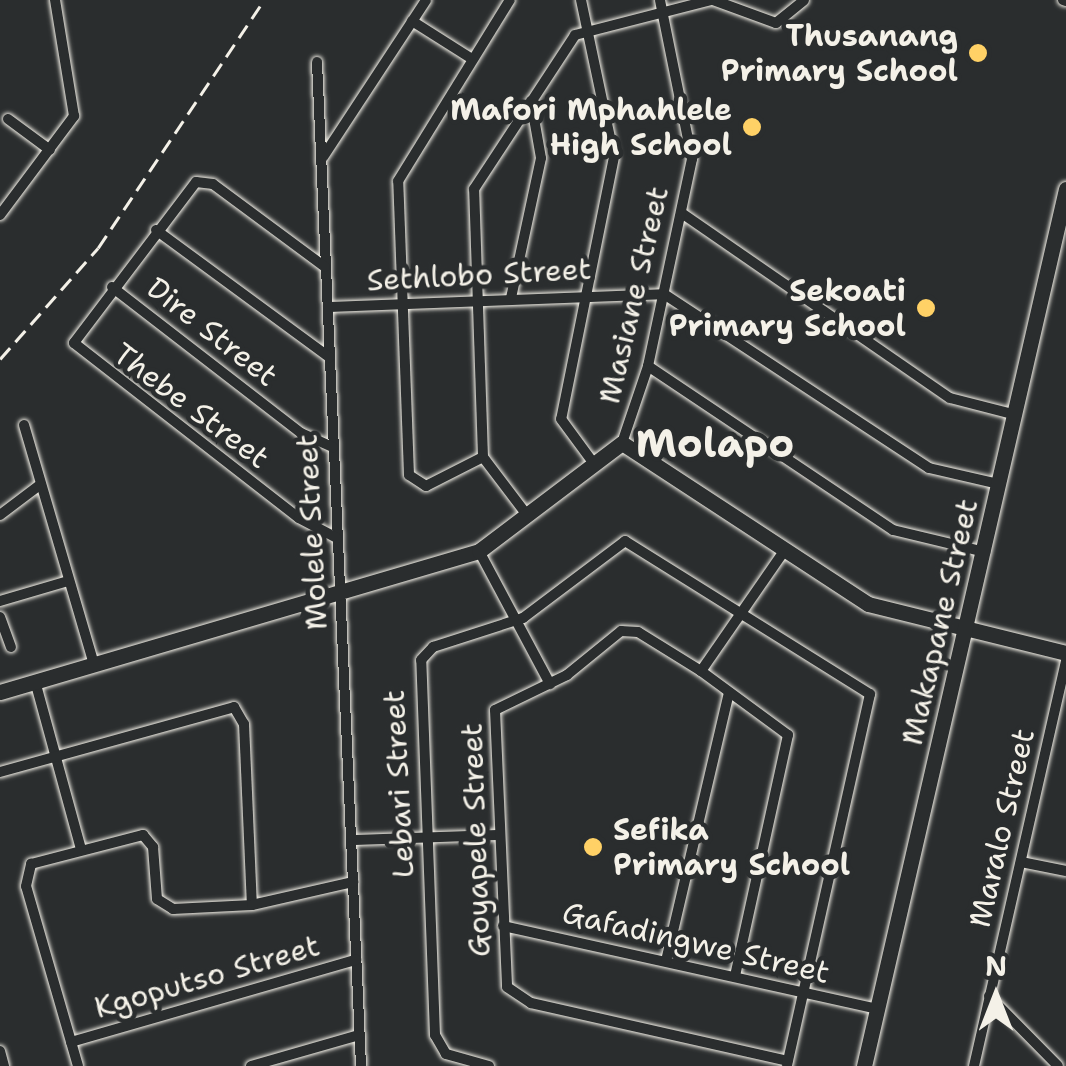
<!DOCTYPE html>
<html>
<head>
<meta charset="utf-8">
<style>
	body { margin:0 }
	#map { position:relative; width:1066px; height:1066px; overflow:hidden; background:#2a2d2e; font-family:"Shantell Sans",sans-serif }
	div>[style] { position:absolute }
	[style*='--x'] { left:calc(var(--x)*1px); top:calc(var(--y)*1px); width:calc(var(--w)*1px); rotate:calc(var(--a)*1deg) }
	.roads { filter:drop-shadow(0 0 2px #f4f1e8) drop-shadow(0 0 2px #f4f1e8) }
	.street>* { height:10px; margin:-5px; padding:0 5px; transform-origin:5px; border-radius:5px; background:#2a2d2e }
	.secondary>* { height:15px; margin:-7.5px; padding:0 7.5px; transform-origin:7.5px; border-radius:7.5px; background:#2a2d2e }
	.rail>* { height:2.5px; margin-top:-1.25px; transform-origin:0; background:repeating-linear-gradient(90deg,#f4f1e8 0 15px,transparent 0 23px) }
	.dots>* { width:28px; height:28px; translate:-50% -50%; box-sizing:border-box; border:5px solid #2a2d2e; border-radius:50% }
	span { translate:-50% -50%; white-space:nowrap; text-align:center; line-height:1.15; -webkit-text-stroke:9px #2a2d2e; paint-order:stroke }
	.poi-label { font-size:30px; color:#f4f1e8; font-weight:700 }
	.right { translate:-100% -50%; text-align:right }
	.left { translate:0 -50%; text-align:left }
	.street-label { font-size:30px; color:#f4f1e8 }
	.district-label { font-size:40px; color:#f4f1e8; font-weight:700 }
	.north { position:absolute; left:946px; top:946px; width:100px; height:100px; -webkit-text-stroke:8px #2a2d2e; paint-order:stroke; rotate:0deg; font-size:28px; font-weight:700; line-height:40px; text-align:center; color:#f4f1e8 }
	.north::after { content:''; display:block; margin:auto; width:35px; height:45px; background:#f4f1e8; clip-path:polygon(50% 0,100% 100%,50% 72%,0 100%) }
</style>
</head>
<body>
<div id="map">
	<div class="roads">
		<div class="street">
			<div style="--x:581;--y:0;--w:160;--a:78.1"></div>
			<div style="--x:614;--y:157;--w:267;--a:101.4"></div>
			<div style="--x:561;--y:419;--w:52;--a:53.6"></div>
			<div style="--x:713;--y:0;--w:67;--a:20.1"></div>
			<div style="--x:776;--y:23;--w:36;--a:-39"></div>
			<div style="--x:1063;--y:0;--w:3;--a:18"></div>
			<div style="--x:412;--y:21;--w:71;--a:32.3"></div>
			<div style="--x:317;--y:62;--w:1005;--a:87.49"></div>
			<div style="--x:8;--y:119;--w:52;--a:36.4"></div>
			<div style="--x:323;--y:157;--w:188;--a:-56.7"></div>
			<div style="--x:683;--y:214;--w:324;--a:34.6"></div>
			<div style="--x:950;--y:398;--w:68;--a:14.4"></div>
			<div style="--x:0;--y:215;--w:124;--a:-53.2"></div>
			<div style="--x:74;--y:116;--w:118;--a:-99.3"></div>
			<div style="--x:156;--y:230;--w:215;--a:36.3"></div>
			<div style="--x:325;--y:267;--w:139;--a:-143.5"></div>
			<div style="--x:213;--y:184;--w:17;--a:-173"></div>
			<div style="--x:196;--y:182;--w:202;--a:127.2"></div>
			<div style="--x:74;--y:343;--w:285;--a:37.9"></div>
			<div style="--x:299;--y:518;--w:43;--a:27.8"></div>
			<div style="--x:112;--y:287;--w:239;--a:37.7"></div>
			<div style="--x:301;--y:433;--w:35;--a:24"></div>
			<div style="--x:511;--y:298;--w:143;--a:-77.9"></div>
			<div style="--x:541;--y:158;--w:58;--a:-100"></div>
			<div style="--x:328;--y:307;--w:336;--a:-2.2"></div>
			<div style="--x:664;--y:294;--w:317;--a:33.3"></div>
			<div style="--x:929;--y:468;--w:72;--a:12.9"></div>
			<div style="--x:648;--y:366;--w:295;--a:33.8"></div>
			<div style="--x:893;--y:530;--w:95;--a:13.4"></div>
			<div style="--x:24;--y:425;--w:249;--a:73.7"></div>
			<div style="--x:622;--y:443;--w:81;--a:-71.3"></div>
			<div style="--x:648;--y:366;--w:212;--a:-78"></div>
			<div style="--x:692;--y:159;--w:162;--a:-101.4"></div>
			<div style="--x:483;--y:457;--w:64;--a:153"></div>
			<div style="--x:426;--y:486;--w:20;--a:-147"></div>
			<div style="--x:409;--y:475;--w:294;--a:-92.1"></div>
			<div style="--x:398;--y:181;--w:213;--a:-58.3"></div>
			<div style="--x:0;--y:515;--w:51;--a:-37.1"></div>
			<div style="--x:527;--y:515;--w:73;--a:-127.2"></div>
			<div style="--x:483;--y:457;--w:268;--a:-91.9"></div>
			<div style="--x:474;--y:189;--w:184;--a:-56.7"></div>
			<div style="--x:575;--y:35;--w:140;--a:-14.4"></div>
			<div style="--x:479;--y:551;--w:151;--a:61.9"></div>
			<div style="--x:0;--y:601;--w:71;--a:-16.4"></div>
			<div style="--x:0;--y:617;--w:32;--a:70"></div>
			<div style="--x:701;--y:671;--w:146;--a:-55.3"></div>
			<div style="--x:35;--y:681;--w:174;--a:74.7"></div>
			<div style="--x:0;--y:772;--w:243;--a:-15.5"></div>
			<div style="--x:234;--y:707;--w:20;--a:60"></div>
			<div style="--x:244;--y:724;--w:181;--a:87.5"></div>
			<div style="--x:353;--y:840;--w:146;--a:-2"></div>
			<div style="--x:1021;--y:862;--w:46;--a:11.3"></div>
			<div style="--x:503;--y:926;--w:384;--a:12.5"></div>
			<div style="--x:666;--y:961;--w:276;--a:-76.8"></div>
			<div style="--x:735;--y:976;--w:247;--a:-77.6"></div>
			<div style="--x:788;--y:735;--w:108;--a:-143.7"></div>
			<div style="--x:701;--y:671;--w:74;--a:-148.2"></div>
			<div style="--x:638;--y:632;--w:17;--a:-177"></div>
			<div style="--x:621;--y:631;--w:70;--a:140.8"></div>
			<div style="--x:567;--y:675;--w:80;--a:154.1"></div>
			<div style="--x:495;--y:710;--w:277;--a:87.5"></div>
			<div style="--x:507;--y:987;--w:29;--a:34"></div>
			<div style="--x:531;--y:1003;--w:263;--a:12.7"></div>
			<div style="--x:989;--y:996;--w:98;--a:45.4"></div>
			<div style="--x:71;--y:1042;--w:297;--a:-16.1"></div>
			<div style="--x:0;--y:1051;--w:16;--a:75"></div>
			<div style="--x:78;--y:1066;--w:187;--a:-106.1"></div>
			<div style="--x:26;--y:886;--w:23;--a:-77"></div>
			<div style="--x:31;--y:864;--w:116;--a:-14.5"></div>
			<div style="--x:143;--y:835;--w:16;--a:50"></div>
			<div style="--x:153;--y:847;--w:52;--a:85.6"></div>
			<div style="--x:157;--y:899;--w:19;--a:32"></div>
			<div style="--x:173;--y:909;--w:79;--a:-2.9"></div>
			<div style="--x:252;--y:905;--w:104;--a:-12.8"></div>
			<div style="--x:251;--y:1066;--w:112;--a:-16"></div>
			<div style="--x:489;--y:1066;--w:45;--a:-164.4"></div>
			<div style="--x:446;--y:1054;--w:22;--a:-120"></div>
			<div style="--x:435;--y:1035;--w:375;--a:-92.1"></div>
			<div style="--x:421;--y:660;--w:18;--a:-47"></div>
			<div style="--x:433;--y:647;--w:95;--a:-17.9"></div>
			<div style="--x:523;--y:618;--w:128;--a:-37"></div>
			<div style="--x:625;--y:541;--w:289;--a:32"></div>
			<div style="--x:870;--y:694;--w:381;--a:102.6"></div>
			<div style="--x:974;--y:1066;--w:416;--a:-77.2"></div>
		</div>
		<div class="secondary">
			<div style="--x:0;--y:692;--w:499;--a:-16.4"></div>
			<div style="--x:479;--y:551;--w:179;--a:-37.1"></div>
			<div style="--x:622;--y:443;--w:294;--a:33.2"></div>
			<div style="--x:868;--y:604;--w:204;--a:13.9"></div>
			<div style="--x:864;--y:1066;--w:900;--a:-77.03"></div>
		</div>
	</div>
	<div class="rail">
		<div style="--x:0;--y:359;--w:148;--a:-48.6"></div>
		<div style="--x:98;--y:248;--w:298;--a:-56.2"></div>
	</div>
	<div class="dots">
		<div style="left:978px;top:53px;background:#ffd166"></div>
		<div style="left:752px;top:127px;background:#ffd166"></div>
		<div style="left:926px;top:308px;background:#ffd166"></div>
		<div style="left:593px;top:847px;background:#ffd166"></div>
	</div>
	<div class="poi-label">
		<span class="right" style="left:958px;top:53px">Thusanang<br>Primary School</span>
		<span class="right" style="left:732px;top:127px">Mafori Mphahlele<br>High School</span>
		<span class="right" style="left:906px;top:308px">Sekoati<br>Primary School</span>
		<span class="left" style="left:613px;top:847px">Sefika<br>Primary School</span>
	</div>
	<div class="street-label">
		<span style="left:479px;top:275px;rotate:-3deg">Sethlobo Street</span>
		<span style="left:634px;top:295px;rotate:-77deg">Masiane Street</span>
		<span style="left:212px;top:332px;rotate:38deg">Dire Street</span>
		<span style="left:191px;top:406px;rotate:37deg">Thebe Street</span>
		<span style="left:312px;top:532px;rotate:-93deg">Molele Street</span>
		<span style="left:940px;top:622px;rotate:-77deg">Makapane Street</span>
		<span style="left:399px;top:784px;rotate:-93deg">Lebari Street</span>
		<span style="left:1002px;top:828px;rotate:-77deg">Maralo Street</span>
		<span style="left:476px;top:840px;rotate:-92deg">Goyapele Street</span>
		<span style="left:696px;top:943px;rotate:13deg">Gafadingwe Street</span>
		<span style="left:207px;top:977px;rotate:-16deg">Kgoputso Street</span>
	</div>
	<div class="district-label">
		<span style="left:715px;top:443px">Molapo</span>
	</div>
	<div class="north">N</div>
</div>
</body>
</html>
